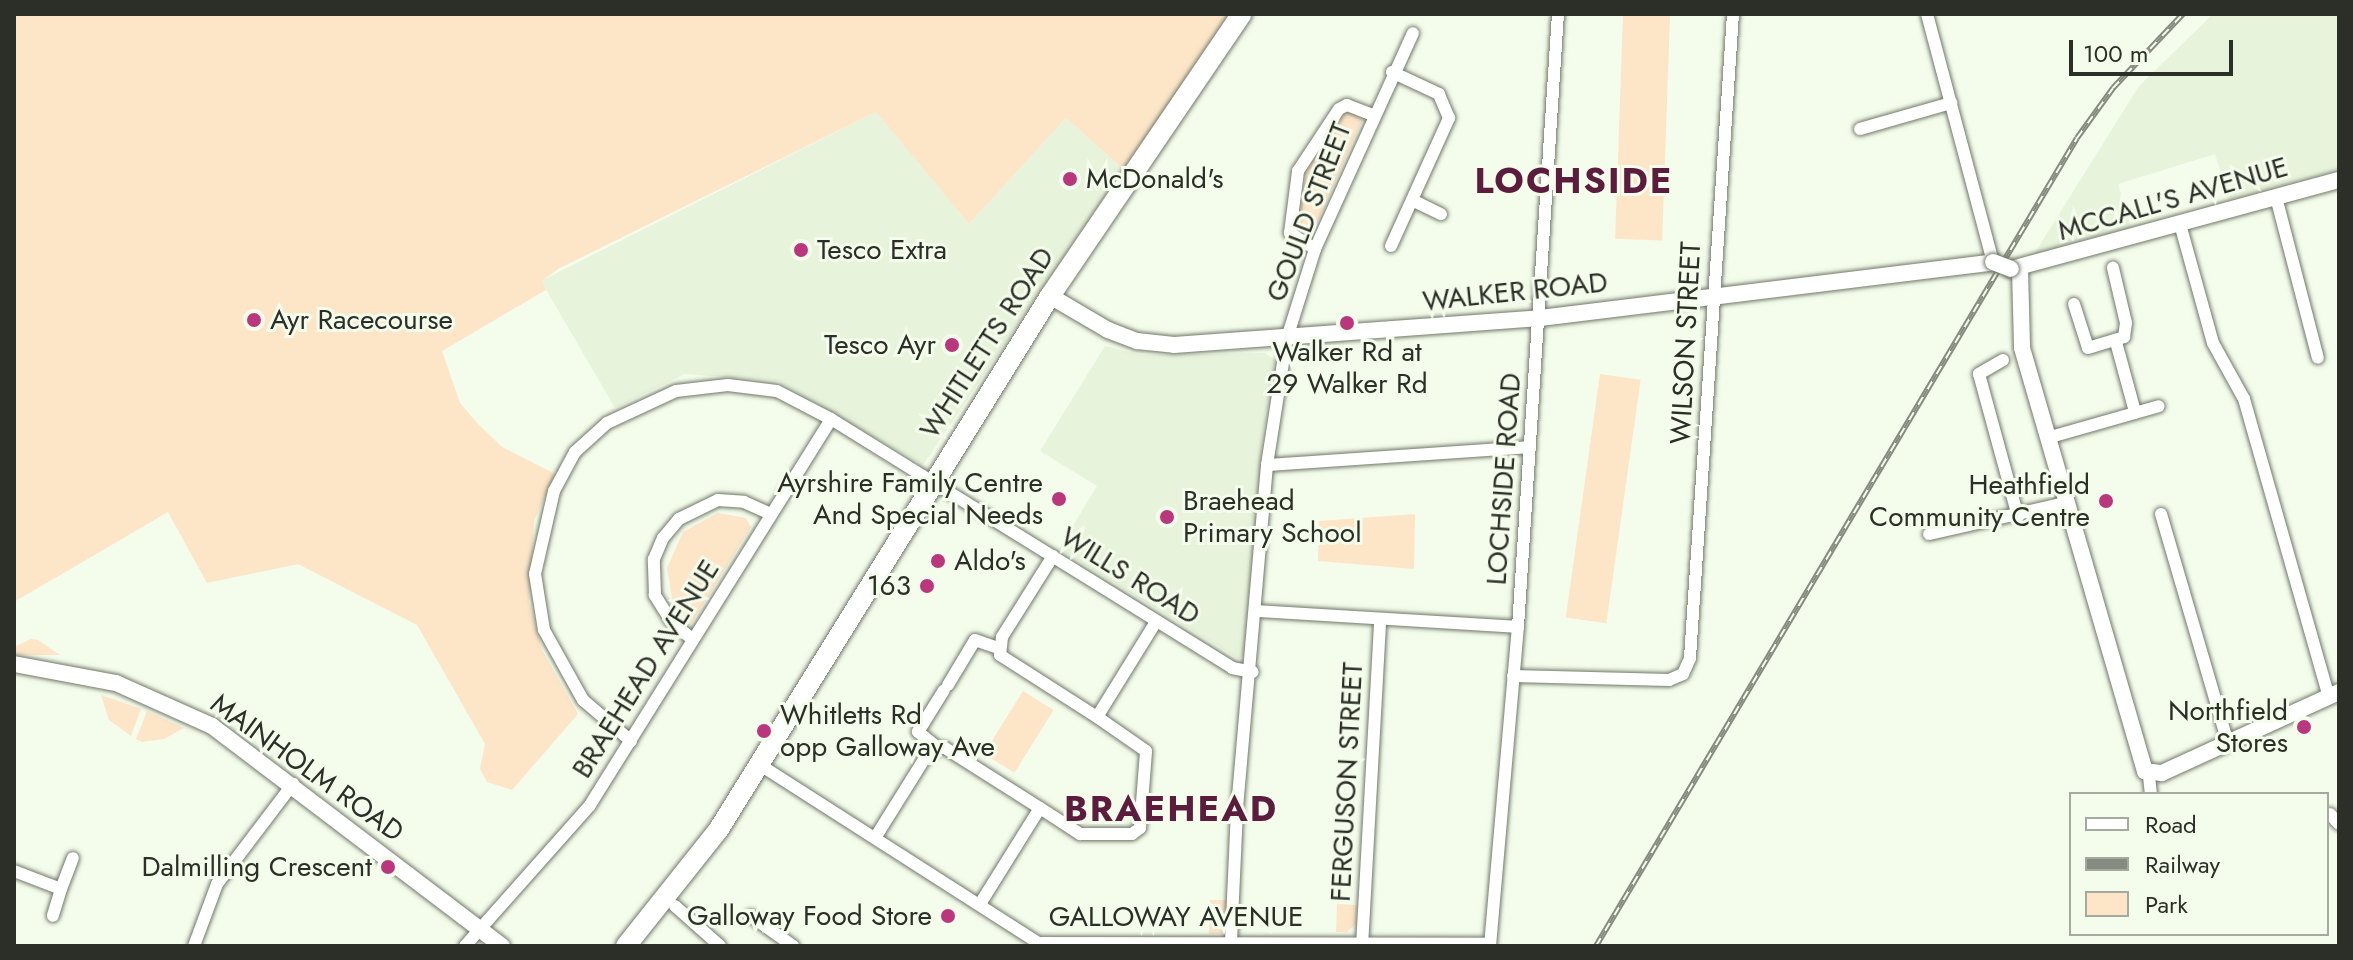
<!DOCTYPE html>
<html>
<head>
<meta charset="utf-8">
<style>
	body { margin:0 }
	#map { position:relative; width:2353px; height:960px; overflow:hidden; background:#f4fceb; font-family:Jost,sans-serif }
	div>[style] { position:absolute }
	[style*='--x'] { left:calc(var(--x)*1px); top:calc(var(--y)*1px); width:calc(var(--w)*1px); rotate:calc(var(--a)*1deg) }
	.built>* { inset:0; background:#e8f3db }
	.green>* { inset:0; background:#fde5c8; transform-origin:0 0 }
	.roads { filter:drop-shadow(0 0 2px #717869) drop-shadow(0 0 2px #717869) }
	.minor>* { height:12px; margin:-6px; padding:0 6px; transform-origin:6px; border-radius:6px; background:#fff }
	.tertiary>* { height:16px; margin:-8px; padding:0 8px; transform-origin:8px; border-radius:8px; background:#fff }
	.primary>* { height:20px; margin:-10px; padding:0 10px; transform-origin:10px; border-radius:10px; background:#fff }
	.rail>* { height:6px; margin-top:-3px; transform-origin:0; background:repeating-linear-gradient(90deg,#f4fceb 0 9px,#868b80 0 18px); box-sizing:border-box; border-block:2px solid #868b80 }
	.bridges { filter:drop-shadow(0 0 2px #717869) drop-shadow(0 0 2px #717869) }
	.tertiary-bridge>* { height:16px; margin:-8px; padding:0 8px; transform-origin:8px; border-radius:8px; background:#fff }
	.dots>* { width:22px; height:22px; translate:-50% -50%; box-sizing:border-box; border:4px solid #f4fceb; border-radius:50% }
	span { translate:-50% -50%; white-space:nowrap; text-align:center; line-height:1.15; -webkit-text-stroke:6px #f4fceb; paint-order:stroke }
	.poi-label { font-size:28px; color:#2c2f28 }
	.left { translate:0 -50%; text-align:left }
	.right { translate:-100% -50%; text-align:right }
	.street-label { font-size:28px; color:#2c2f28 }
	.district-label { font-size:36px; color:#5c1c3d; font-weight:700; letter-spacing:2px }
	.frame { position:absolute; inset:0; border:16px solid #2c2f28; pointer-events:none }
	.legend { position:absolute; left:2069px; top:792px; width:260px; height:144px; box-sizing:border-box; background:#f4fceb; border:2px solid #a4aa9d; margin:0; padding:10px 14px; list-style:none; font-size:24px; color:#2c2f28 }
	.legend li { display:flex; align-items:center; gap:16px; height:40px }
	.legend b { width:40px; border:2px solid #a4aa9d }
	.scale { position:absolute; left:2069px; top:40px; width:164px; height:36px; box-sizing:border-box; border:4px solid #2c2f28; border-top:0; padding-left:10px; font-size:24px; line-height:28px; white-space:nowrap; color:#2c2f28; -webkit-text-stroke:6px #f4fceb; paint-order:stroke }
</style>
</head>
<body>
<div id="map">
	<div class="built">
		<div style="clip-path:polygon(2213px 14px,2339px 14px,2339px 170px,2229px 200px,2215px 154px,2118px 184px,2131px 227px,2031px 259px,2139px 86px)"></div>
		<div style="clip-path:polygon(876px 112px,969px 224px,1066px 118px,1123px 169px,923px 465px,778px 381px,685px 374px,615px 408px,541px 281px)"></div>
		<div style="clip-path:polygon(1105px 346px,1141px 355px,1265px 353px,1275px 360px,1263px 433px,1246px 654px,1239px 659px,1059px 549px,1097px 486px,1040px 451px)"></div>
	</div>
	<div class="green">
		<div style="clip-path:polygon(14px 14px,1231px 14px,1123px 169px,1066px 118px,969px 224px,876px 112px,558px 269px,542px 281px,546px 290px,442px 351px,460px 403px,477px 423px,502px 447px,555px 474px,534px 521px,529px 602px,542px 650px,578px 714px,512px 790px,487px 782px,480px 769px,485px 744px,417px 625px,298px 564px,207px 583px,168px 512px,14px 602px)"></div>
		<div style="left:1623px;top:14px;width:47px;height:225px;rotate:2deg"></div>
		<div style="clip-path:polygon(1350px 112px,1363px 119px,1312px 234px,1303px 237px,1295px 233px,1306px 172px,1333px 124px)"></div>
		<div style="left:1600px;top:374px;width:41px;height:246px;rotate:8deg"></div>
		<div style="clip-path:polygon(718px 513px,746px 518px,751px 527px,691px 624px,673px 604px,667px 568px,683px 532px)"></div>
		<div style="clip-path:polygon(1415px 514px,1414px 569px,1318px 561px,1319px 521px)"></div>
		<div style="clip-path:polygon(31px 639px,38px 640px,60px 655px,14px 655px,14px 647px)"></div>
		<div style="left:1023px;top:691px;width:36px;height:74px;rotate:32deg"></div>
		<div style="clip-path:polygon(101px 695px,141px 709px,131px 736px,109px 720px)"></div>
		<div style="clip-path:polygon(147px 711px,184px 728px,164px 739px,142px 742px,136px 739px)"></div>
		<div style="clip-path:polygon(1210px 900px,1230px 900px,1229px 925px,1221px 934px,1209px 934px)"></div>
		<div style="clip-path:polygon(1337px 904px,1357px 905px,1356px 924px,1347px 932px,1336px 932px)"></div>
	</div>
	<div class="roads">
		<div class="minor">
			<div style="--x:1927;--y:14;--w:257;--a:75.1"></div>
			<div style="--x:1860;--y:129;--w:95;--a:-15.9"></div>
			<div style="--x:2276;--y:197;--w:166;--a:75.4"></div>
			<div style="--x:1414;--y:201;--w:30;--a:26"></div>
			<div style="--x:2180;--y:224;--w:123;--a:74.5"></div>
			<div style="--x:2213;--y:343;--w:64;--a:61"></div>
			<div style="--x:2244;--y:399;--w:310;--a:74.1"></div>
			<div style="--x:1391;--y:246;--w:141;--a:-65.6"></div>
			<div style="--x:1449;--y:118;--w:26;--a:-113"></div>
			<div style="--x:1439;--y:94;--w:52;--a:-154.9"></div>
			<div style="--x:1315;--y:249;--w:30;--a:-147"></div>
			<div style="--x:1290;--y:233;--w:63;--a:-82.6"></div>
			<div style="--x:1298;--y:171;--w:74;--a:-56.5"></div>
			<div style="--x:1339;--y:109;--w:9;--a:-27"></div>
			<div style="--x:1347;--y:105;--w:28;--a:21"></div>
			<div style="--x:2074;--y:304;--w:46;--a:72.3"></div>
			<div style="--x:2088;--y:348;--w:38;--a:-17"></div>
			<div style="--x:2124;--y:337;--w:14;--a:-82"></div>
			<div style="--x:2126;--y:323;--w:57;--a:-103.3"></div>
			<div style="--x:2116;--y:342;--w:73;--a:74.8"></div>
			<div style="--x:2003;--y:360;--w:28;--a:150"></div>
			<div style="--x:1979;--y:374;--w:148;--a:74.7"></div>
			<div style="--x:2047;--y:438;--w:116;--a:-15.9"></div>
			<div style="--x:1267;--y:465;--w:262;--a:-3.9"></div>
			<div style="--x:2161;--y:514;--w:239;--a:73.7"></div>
			<div style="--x:1929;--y:534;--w:140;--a:-12.8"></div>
			<div style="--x:1053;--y:556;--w:96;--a:122.2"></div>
			<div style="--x:1002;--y:637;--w:18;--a:96"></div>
			<div style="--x:1000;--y:655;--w:115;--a:32.6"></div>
			<div style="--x:1257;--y:611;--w:261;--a:3.5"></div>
			<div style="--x:693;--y:640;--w:29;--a:-139"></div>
			<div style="--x:671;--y:621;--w:31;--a:-122"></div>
			<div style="--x:655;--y:595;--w:36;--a:-92"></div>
			<div style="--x:654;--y:559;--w:23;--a:-67"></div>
			<div style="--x:663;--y:538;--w:25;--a:-50"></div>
			<div style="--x:679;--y:519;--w:43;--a:-26"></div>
			<div style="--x:718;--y:500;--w:26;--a:4"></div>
			<div style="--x:744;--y:502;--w:30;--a:24"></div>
			<div style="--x:1513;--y:676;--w:156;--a:1.5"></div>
			<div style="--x:1669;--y:680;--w:15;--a:-23"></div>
			<div style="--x:1683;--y:674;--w:17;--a:-66"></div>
			<div style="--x:1690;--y:658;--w:645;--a:-86.18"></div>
			<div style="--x:948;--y:685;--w:52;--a:-59"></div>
			<div style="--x:975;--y:640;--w:24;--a:19"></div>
			<div style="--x:631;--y:741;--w:63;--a:-139.5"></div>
			<div style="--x:583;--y:700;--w:80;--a:-119.1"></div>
			<div style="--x:544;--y:630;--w:57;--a:-99.1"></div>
			<div style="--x:535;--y:574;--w:85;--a:-77.1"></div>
			<div style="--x:554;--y:491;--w:44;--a:-61.7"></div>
			<div style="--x:575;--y:452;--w:43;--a:-42.2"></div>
			<div style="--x:607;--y:423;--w:76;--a:-24.9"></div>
			<div style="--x:676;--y:391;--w:52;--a:-6.6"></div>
			<div style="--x:728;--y:385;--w:49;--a:7"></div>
			<div style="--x:777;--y:391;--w:61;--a:27.4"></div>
			<div style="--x:831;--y:419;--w:472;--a:31.8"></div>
			<div style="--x:1232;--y:668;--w:21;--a:11"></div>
			<div style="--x:938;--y:748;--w:26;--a:-141"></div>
			<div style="--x:918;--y:732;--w:49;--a:-58.2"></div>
			<div style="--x:768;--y:770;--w:321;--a:32.6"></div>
			<div style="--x:1038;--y:943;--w:452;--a:0.1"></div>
			<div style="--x:2149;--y:776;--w:18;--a:84"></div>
			<div style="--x:2330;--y:814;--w:13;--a:48"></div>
			<div style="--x:875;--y:838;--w:94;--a:-58"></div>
			<div style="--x:925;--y:758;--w:16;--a:-38"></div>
			<div style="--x:938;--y:748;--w:7;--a:0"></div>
			<div style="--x:945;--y:748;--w:112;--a:32.3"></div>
			<div style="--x:14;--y:871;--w:50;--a:21"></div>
			<div style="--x:61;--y:889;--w:28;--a:107"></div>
			<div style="--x:61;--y:889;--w:33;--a:-69"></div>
			<div style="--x:980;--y:904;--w:113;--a:-58"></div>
			<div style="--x:1040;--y:808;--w:48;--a:33"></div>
			<div style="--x:1080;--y:834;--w:52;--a:0"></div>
			<div style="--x:1132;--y:834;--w:10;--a:-37"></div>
			<div style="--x:1140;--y:828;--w:77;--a:-85.5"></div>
			<div style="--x:1146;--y:751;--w:60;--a:-145.2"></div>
			<div style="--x:1097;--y:717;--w:112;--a:-58.2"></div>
			<div style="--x:675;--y:906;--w:60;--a:41.6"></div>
			<div style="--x:751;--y:916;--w:52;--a:35.5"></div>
			<div style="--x:1231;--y:942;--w:134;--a:-87.4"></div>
			<div style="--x:1237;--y:808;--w:344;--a:-85"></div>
			<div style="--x:1267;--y:465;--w:129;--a:-81.1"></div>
			<div style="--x:1287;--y:338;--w:93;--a:-72.5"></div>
			<div style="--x:1315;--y:249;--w:237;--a:-65.6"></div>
			<div style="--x:194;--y:946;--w:66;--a:-69.6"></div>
			<div style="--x:217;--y:884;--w:126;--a:-52.8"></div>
			<div style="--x:465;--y:946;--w:188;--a:-48.4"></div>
			<div style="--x:590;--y:805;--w:455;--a:-58"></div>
			<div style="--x:1362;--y:946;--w:325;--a:-86.8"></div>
			<div style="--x:1490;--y:946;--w:320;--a:-85"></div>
			<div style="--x:1518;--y:627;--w:614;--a:-86.27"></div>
		</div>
		<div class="tertiary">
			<div style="--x:2011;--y:269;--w:340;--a:-15.2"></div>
			<div style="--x:2020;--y:269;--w:79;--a:88.5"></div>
			<div style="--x:2022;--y:348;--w:441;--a:73.8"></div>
			<div style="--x:2145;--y:771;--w:17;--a:7"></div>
			<div style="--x:2162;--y:773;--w:195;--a:-24.6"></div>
			<div style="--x:1050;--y:296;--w:67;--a:30.4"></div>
			<div style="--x:1108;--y:330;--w:31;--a:21"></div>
			<div style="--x:1137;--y:341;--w:37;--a:6"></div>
			<div style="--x:1174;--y:345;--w:367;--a:-4.2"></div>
			<div style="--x:1540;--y:318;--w:456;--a:-7"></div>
			<div style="--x:14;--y:664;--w:104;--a:10.6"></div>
			<div style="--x:116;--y:683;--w:105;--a:24.1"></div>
			<div style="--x:212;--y:726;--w:364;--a:37.2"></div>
		</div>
		<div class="primary">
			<div style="--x:626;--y:946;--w:149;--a:-51.5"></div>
			<div style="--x:719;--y:829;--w:627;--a:-58.16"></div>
			<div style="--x:1050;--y:296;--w:341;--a:-55.8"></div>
		</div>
	</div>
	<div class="rail">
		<div style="--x:1596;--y:946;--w:940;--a:-59.23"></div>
		<div style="--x:2077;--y:138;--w:62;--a:-54.2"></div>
		<div style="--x:2113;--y:88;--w:102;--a:-46.6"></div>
	</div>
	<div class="bridges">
		<div class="tertiary-bridge">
			<div style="--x:1993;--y:262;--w:19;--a:21"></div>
		</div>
	</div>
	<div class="dots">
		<div style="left:1070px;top:179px;background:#bb377d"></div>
		<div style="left:801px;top:250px;background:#bb377d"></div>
		<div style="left:254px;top:320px;background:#bb377d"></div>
		<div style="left:1347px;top:323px;background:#bb377d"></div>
		<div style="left:952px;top:345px;background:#bb377d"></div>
		<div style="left:1059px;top:499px;background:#bb377d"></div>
		<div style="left:2106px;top:501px;background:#bb377d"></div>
		<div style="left:1167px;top:517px;background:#bb377d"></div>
		<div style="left:938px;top:561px;background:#bb377d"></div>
		<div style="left:927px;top:586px;background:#bb377d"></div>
		<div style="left:2304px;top:727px;background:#bb377d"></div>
		<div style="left:764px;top:731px;background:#bb377d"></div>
		<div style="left:388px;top:867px;background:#bb377d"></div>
		<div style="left:948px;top:916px;background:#bb377d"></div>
	</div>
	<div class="poi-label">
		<span class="left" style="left:1086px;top:179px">McDonald's</span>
		<span class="left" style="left:817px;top:250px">Tesco Extra</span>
		<span class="left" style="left:270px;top:320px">Ayr Racecourse</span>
		<span class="right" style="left:936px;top:345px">Tesco Ayr</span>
		<span style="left:1347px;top:368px">Walker Rd at<br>29 Walker Rd</span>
		<span class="right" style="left:1043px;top:499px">Ayrshire Family Centre<br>And Special Needs</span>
		<span class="right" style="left:2090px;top:501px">Heathfield<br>Community Centre</span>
		<span class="left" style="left:1183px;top:517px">Braehead<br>Primary School</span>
		<span class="left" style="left:954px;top:561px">Aldo's</span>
		<span class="right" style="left:911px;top:586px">163</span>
		<span class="right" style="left:2288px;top:727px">Northfield<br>Stores</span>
		<span class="left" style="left:780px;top:731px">Whitletts Rd<br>opp Galloway Ave</span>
		<span class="right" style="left:372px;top:867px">Dalmilling Crescent</span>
		<span class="right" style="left:932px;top:916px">Galloway Food Store</span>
	</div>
	<div class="street-label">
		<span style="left:2173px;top:199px;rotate:-16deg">MCCALL'S AVENUE</span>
		<span style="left:1309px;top:212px;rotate:-69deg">GOULD STREET</span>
		<span style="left:1515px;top:292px;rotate:-6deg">WALKER ROAD</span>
		<span style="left:987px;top:343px;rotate:-57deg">WHITLETTS ROAD</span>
		<span style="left:1686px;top:343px;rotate:-87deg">WILSON STREET</span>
		<span style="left:1504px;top:479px;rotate:-86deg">LOCHSIDE ROAD</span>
		<span style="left:1130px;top:576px;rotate:32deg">WILLS ROAD</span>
		<span style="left:646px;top:669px;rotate:-58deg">BRAEHEAD AVENUE</span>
		<span style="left:307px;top:768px;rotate:36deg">MAINHOLM ROAD</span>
		<span style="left:1347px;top:782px;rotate:-87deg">FERGUSON STREET</span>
		<span style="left:1176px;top:917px">GALLOWAY AVENUE</span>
	</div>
	<div class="district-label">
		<span style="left:1574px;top:181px">LOCHSIDE</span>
		<span style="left:1171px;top:809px">BRAEHEAD</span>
	</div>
	<div class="frame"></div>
	<ul class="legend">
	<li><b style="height:10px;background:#fff"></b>Road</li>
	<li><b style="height:10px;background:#868b80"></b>Railway</li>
	<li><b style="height:22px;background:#fde5c8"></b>Park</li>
	</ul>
	<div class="scale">100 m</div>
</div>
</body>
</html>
